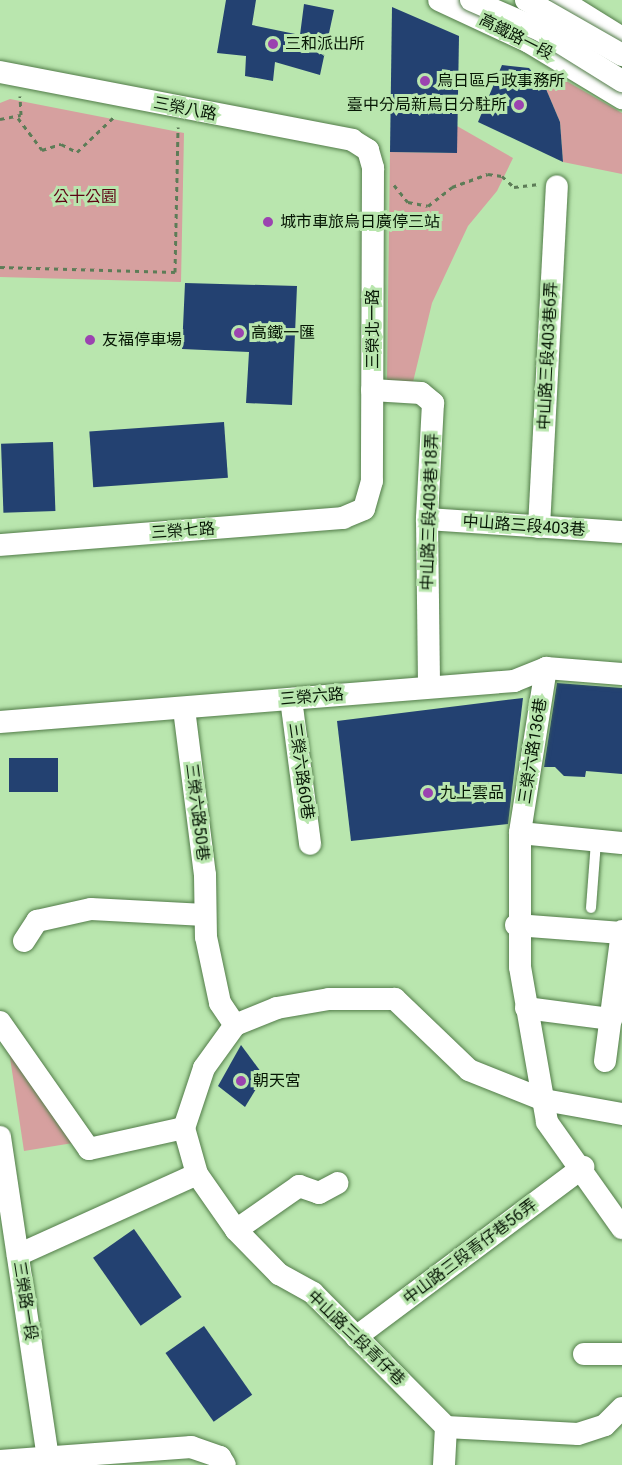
<!DOCTYPE html>
<html>
<head>
<meta charset="utf-8">
<style>
	body { margin:0 }
	#map { position:relative; width:622px; height:1465px; overflow:hidden; background:#b9e6ae; font-family:Roboto,"Noto Sans TC",sans-serif }
	div>[style] { position:absolute }
	[style*='--x'] { left:calc(var(--x)*1px); top:calc(var(--y)*1px); width:calc(var(--w)*1px); rotate:calc(var(--a)*1deg) }
	.green>* { inset:0; background:#d6a09f }
	.building>* { inset:0; background:#234171; transform-origin:0 0 }
	.path>* { height:3px; margin-top:-1.5px; transform-origin:0; background:repeating-linear-gradient(90deg,#5d7c57 0 4.5px,transparent 0 9px) }
	.roads { filter:drop-shadow(0 0 2px #527c49) drop-shadow(0 0 2px #527c49) }
	.service>* { height:10px; margin:-5px; padding:0 5px; transform-origin:5px; border-radius:5px; background:#fff }
	.minor>* { height:22px; margin:-11px; padding:0 11px; transform-origin:11px; border-radius:11px; background:#fff }
	.bridges { filter:drop-shadow(0 0 2px #527c49) drop-shadow(0 0 2px #527c49) }
	.minor-bridge>* { height:22px; margin:-11px; padding:0 11px; transform-origin:11px; border-radius:11px; background:#fff }
	.dots>* { width:16px; height:16px; translate:-50% -50%; box-sizing:border-box; border:3px solid #b9e6ae; border-radius:50% }
	span { translate:-50% -50%; white-space:nowrap; text-align:center; line-height:1.15; -webkit-text-stroke:6px #b9e6ae; paint-order:stroke }
	.street-label { font-size:16px; color:#061604 }
	.poi-label { font-size:16px; color:#061604 }
	.left { translate:0 -50%; text-align:left }
	.right { translate:-100% -50%; text-align:right }
	.park-label { font-size:16px; color:#5e0314 }
</style>
</head>
<body>
<div id="map">
	<div class="green">
		<div style="clip-path:polygon(554px 74px,622px 113px,622px 174px,563px 162px,560px 122px,546px 89px)"></div>
		<div style="clip-path:polygon(10px 99px,184px 133px,181px 282px,0 277px,0 103px)"></div>
		<div style="clip-path:polygon(457px 126px,513px 158px,497px 191px,468px 226px,432px 303px,413px 382px,387px 380px,390px 152px,457px 153px)"></div>
		<div style="clip-path:polygon(8px 1044px,79px 1142px,24px 1151px)"></div>
	</div>
	<div class="building">
		<div style="clip-path:polygon(226px 0,256px 0,252px 25px,300px 35px,304px 4px,334px 10px,320px 75px,275px 62px,273px 81px,245px 76px,246px 56px,217px 53px)"></div>
		<div style="clip-path:polygon(392px 7px,459px 36px,457px 153px,390px 152px)"></div>
		<div style="clip-path:polygon(502px 65px,529px 68px,546px 89px,560px 122px,563px 162px,478px 122px)"></div>
		<div style="clip-path:polygon(185px 283px,297px 286px,292px 405px,246px 403px,249px 352px,182px 349px)"></div>
		<div style="left:224px;top:422px;width:56px;height:135px;rotate:86deg"></div>
		<div style="left:53px;top:442px;width:69px;height:52px;rotate:88deg"></div>
		<div style="clip-path:polygon(557px 683px,622px 688px,622px 774px,586px 771px,585px 777px,564px 776px,555px 767px,544px 767px)"></div>
		<div style="clip-path:polygon(523px 698px,508px 824px,351px 841px,337px 721px)"></div>
		<div style="left:9px;top:758px;width:49px;height:34px"></div>
		<div style="clip-path:polygon(241px 1045px,264px 1076px,245px 1107px,218px 1086px)"></div>
		<div style="left:134px;top:1229px;width:83px;height:50px;rotate:55deg"></div>
		<div style="left:204px;top:1326px;width:84px;height:47px;rotate:55deg"></div>
	</div>
	<div class="path">
		<div style="--x:18;--y:118;--w:40;--a:53"></div>
		<div style="--x:42;--y:150;--w:20;--a:-18"></div>
		<div style="--x:61;--y:144;--w:18;--a:27"></div>
		<div style="--x:77;--y:152;--w:52;--a:-43.5"></div>
		<div style="--x:0;--y:119;--w:21;--a:-11"></div>
		<div style="--x:21;--y:115;--w:19;--a:-93"></div>
		<div style="--x:394;--y:185;--w:22;--a:51"></div>
		<div style="--x:408;--y:202;--w:20;--a:11"></div>
		<div style="--x:428;--y:206;--w:31;--a:-38"></div>
		<div style="--x:452;--y:187;--w:38;--a:-20"></div>
		<div style="--x:488;--y:174;--w:14;--a:8"></div>
		<div style="--x:502;--y:176;--w:16;--a:43"></div>
		<div style="--x:514;--y:187;--w:23;--a:-7"></div>
		<div style="--x:0;--y:267;--w:175;--a:1.6"></div>
		<div style="--x:175;--y:272;--w:145;--a:-88.8"></div>
	</div>
	<div class="roads">
		<div class="service">
			<div style="--x:591;--y:908;--w:67;--a:-85.7"></div>
		</div>
		<div class="minor">
			<div style="--x:439;--y:0;--w:99;--a:25"></div>
			<div style="--x:529;--y:42;--w:109;--a:31.1"></div>
			<div style="--x:561;--y:0;--w:72;--a:31.9"></div>
			<div style="--x:0;--y:72;--w:359;--a:10.9"></div>
			<div style="--x:352;--y:140;--w:19;--a:32"></div>
			<div style="--x:368;--y:150;--w:19;--a:74"></div>
			<div style="--x:373;--y:168;--w:313;--a:90.2"></div>
			<div style="--x:372;--y:481;--w:29;--a:106"></div>
			<div style="--x:364;--y:509;--w:23;--a:157"></div>
			<div style="--x:343;--y:518;--w:344;--a:175.5"></div>
			<div style="--x:372;--y:390;--w:49;--a:3.5"></div>
			<div style="--x:421;--y:393;--w:16;--a:40"></div>
			<div style="--x:433;--y:403;--w:116;--a:93"></div>
			<div style="--x:427;--y:519;--w:167;--a:89.3"></div>
			<div style="--x:427;--y:519;--w:195;--a:3.8"></div>
			<div style="--x:539;--y:527;--w:341;--a:-87"></div>
			<div style="--x:546;--y:668;--w:167;--a:99"></div>
			<div style="--x:520;--y:833;--w:134;--a:90"></div>
			<div style="--x:520;--y:967;--w:157;--a:80.1"></div>
			<div style="--x:547;--y:1122;--w:130;--a:54.7"></div>
			<div style="--x:291;--y:699;--w:146;--a:82.5"></div>
			<div style="--x:184;--y:709;--w:167;--a:82.8"></div>
			<div style="--x:205;--y:875;--w:62;--a:89.1"></div>
			<div style="--x:206;--y:937;--w:67;--a:78"></div>
			<div style="--x:220;--y:1003;--w:27;--a:56"></div>
			<div style="--x:0;--y:722;--w:516;--a:-4.56"></div>
			<div style="--x:514;--y:681;--w:35;--a:-22"></div>
			<div style="--x:546;--y:668;--w:76;--a:4.5"></div>
			<div style="--x:520;--y:833;--w:102;--a:5.6"></div>
			<div style="--x:516;--y:925;--w:106;--a:4.3"></div>
			<div style="--x:24;--y:941;--w:24;--a:-57"></div>
			<div style="--x:37;--y:921;--w:55;--a:-12.5"></div>
			<div style="--x:91;--y:909;--w:114;--a:3"></div>
			<div style="--x:526;--y:1008;--w:86;--a:7.4"></div>
			<div style="--x:0;--y:1022;--w:155;--a:55"></div>
			<div style="--x:89;--y:1149;--w:97;--a:-12.5"></div>
			<div style="--x:605;--y:1061;--w:131;--a:-82.5"></div>
			<div style="--x:622;--y:1114;--w:79;--a:-169.8"></div>
			<div style="--x:544;--y:1100;--w:81;--a:-158.2"></div>
			<div style="--x:469;--y:1070;--w:103;--a:-136.2"></div>
			<div style="--x:395;--y:999;--w:66;--a:180"></div>
			<div style="--x:329;--y:999;--w:53;--a:170.2"></div>
			<div style="--x:277;--y:1008;--w:45;--a:158"></div>
			<div style="--x:235;--y:1025;--w:53;--a:125.8"></div>
			<div style="--x:204;--y:1068;--w:63;--a:108.4"></div>
			<div style="--x:184;--y:1128;--w:48;--a:74.2"></div>
			<div style="--x:197;--y:1174;--w:68;--a:55.1"></div>
			<div style="--x:236;--y:1230;--w:62;--a:45.7"></div>
			<div style="--x:279;--y:1274;--w:39;--a:29"></div>
			<div style="--x:313;--y:1293;--w:189;--a:45.2"></div>
			<div style="--x:446;--y:1427;--w:132;--a:3"></div>
			<div style="--x:578;--y:1434;--w:28;--a:-18"></div>
			<div style="--x:605;--y:1425;--w:24;--a:-45"></div>
			<div style="--x:0;--y:1137;--w:332;--a:81.5"></div>
			<div style="--x:236;--y:1230;--w:77;--a:-34.9"></div>
			<div style="--x:299;--y:1186;--w:21;--a:19"></div>
			<div style="--x:319;--y:1193;--w:21;--a:-28"></div>
			<div style="--x:18;--y:1255;--w:196;--a:-24.3"></div>
			<div style="--x:356;--y:1337;--w:284;--a:-36.8"></div>
			<div style="--x:584;--y:1354;--w:38;--a:0"></div>
			<div style="--x:0;--y:1461;--w:192;--a:-4.2"></div>
			<div style="--x:191;--y:1447;--w:31;--a:19"></div>
			<div style="--x:220;--y:1457;--w:9;--a:58"></div>
			<div style="--x:444;--y:1465;--w:38;--a:-87"></div>
		</div>
	</div>
	<div class="bridges">
		<div class="minor-bridge">
			<div style="--x:471;--y:0;--w:75;--a:23.5"></div>
			<div style="--x:540;--y:30;--w:97;--a:31.9"></div>
			<div style="--x:526;--y:0;--w:111;--a:29.8"></div>
		</div>
	</div>
	<div class="dots">
		<div style="left:273px;top:44px;background:#9b43b0"></div>
		<div style="left:425px;top:81px;background:#9b43b0"></div>
		<div style="left:519px;top:105px;background:#9b43b0"></div>
		<div style="left:268px;top:222px;background:#9b43b0"></div>
		<div style="left:239px;top:333px;background:#9b43b0"></div>
		<div style="left:90px;top:340px;background:#9b43b0"></div>
		<div style="left:428px;top:793px;background:#9b43b0"></div>
		<div style="left:241px;top:1081px;background:#9b43b0"></div>
	</div>
	<div class="street-label">
		<span style="left:516px;top:37px;rotate:27deg">高鐵路一段</span>
		<span style="left:185px;top:109px;rotate:11deg">三榮八路</span>
		<span style="left:373px;top:329px;rotate:-90deg">三榮北一路</span>
		<span style="left:548px;top:356px;rotate:-87deg">中山路三段403巷6弄</span>
		<span style="left:430px;top:512px;rotate:-88deg">中山路三段403巷18弄</span>
		<span style="left:524px;top:526px;rotate:4deg">中山路三段403巷</span>
		<span style="left:183px;top:531px;rotate:-4deg">三榮七路</span>
		<span style="left:312px;top:697px;rotate:-5deg">三榮六路</span>
		<span style="left:533px;top:751px;rotate:-81deg">三榮六路136巷</span>
		<span style="left:301px;top:771px;rotate:82deg">三榮六路60巷</span>
		<span style="left:197px;top:812px;rotate:83deg">三榮六路50巷</span>
		<span style="left:470px;top:1252px;rotate:-37deg">中山路三段青仔巷56弄</span>
		<span style="left:25px;top:1301px;rotate:81deg">三榮路一段</span>
		<span style="left:356px;top:1338px;rotate:44deg">中山路三段青仔巷</span>
	</div>
	<div class="poi-label">
		<span class="left" style="left:285px;top:44px">三和派出所</span>
		<span class="left" style="left:437px;top:81px">烏日區戶政事務所</span>
		<span class="right" style="left:507px;top:105px">臺中分局新烏日分駐所</span>
		<span class="left" style="left:280px;top:222px">城市車旅烏日廣停三站</span>
		<span class="left" style="left:251px;top:333px">高鐵一匯</span>
		<span class="left" style="left:102px;top:340px">友福停車場</span>
		<span class="left" style="left:440px;top:793px">九上雲品</span>
		<span class="left" style="left:253px;top:1081px">朝天宮</span>
	</div>
	<div class="park-label">
		<span style="left:85px;top:197px">公十公園</span>
	</div>
</div>
</body>
</html>
